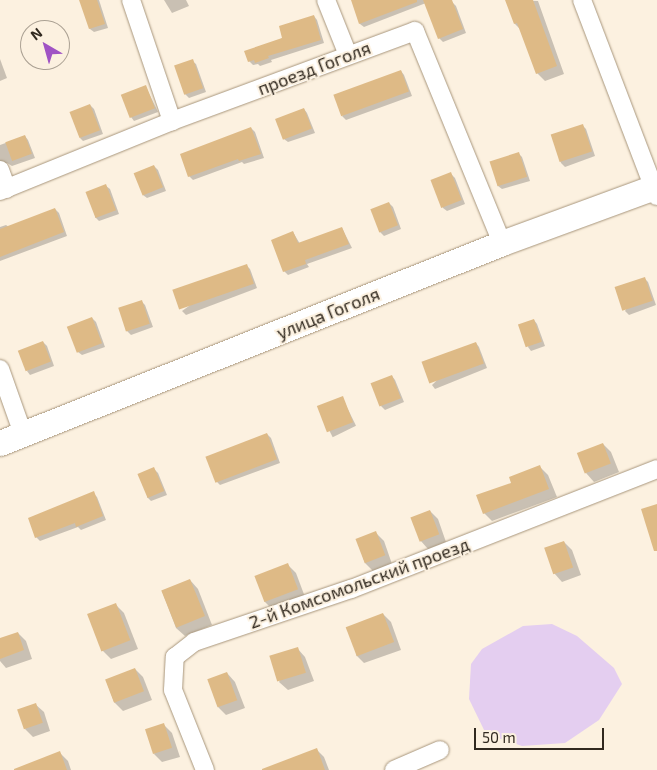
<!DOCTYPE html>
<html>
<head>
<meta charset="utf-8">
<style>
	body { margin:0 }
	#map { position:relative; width:657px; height:770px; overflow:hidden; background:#fcf1e0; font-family:"Exo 2",sans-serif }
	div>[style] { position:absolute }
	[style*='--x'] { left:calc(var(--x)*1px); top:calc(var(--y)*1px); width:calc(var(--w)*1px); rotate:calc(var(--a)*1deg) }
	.green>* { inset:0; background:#e4cef0 }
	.shadow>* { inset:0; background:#0003; transform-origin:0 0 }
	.building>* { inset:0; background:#deba86; transform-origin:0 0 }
	.roads { filter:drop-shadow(0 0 1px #a8967c) drop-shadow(0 0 1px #a8967c) }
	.street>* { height:18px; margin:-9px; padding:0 9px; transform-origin:9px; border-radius:9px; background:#fff }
	.secondary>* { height:25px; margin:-12.5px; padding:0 12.5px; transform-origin:12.5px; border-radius:12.5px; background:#fff }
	span { translate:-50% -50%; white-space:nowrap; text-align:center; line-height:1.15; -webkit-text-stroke:4px #fcf1e0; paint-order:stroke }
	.street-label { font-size:18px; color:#31291f }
	.north { position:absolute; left:20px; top:20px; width:50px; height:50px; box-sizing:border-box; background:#fcf1e0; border:1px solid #aba193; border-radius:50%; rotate:322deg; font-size:14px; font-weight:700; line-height:20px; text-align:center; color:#31291f }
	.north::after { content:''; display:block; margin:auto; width:18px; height:22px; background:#a053c4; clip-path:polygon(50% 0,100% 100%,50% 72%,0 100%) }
	.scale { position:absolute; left:474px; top:728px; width:130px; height:22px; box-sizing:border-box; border:2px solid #31291f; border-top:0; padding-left:6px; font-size:15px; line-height:18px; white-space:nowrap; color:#31291f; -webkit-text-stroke:4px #fcf1e0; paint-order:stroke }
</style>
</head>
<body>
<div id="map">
	<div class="green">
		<div style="clip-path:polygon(552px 624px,577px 636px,614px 668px,622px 684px,599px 720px,565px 743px,522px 746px,486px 734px,469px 699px,471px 664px,482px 649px,523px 626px)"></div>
	</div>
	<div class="shadow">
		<div style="clip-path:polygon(80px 0,99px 0,108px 28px,94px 32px,90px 29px)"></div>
		<div style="clip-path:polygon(164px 0,186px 0,189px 6px,172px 13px)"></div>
		<div style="clip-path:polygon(353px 0,425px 0,426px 3px,364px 27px,360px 24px)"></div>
		<div style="clip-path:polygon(511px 0,538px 1px,564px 74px,545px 81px,537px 73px,521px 30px,515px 24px)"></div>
		<div style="clip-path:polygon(452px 2px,456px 6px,466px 33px,443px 42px,439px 38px)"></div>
		<div style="clip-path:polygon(314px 16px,317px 20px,324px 43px,271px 60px,272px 62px,260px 66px,258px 64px,253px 65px,249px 61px)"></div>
		<div style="clip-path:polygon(0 59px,7px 78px,0 81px)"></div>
		<div style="clip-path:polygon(192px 61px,196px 64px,206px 92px,189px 98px,185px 94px)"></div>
		<div style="clip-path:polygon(401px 71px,404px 75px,412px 96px,346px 120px,342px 116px)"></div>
		<div style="clip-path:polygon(146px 87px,158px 112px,134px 121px,131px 117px)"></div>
		<div style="clip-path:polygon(90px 105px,94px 109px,103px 134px,83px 141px,80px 138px)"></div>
		<div style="clip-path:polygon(304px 109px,307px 113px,315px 133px,288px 142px,284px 139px,277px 119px)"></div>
		<div style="clip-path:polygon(582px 125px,586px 129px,595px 156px,565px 167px,561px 163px,552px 136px)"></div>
		<div style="clip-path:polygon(251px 128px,255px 132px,264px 158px,244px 164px,242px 162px,193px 180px,189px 176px)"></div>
		<div style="clip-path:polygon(25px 136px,28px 140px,35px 158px,12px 166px,7px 163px,0 164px,0 145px)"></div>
		<div style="clip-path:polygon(518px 153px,522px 157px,530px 181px,502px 189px,498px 186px,491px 162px)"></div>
		<div style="clip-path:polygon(154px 166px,158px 170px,166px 191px,147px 198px,143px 195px)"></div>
		<div style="clip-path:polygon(451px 174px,455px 178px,465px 204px,447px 211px,443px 208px,433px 181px)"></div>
		<div style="clip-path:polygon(106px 186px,110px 189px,119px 214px,99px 221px,95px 217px)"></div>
		<div style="clip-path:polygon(389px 203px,393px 207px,401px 229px,384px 236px,380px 232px)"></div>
		<div style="clip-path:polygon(55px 209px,59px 213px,67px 236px,0 261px,0 227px,6px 225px,9px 227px)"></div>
		<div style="clip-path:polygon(342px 228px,352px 248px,307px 264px,309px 267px,288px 275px,284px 271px,293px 232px,300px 244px)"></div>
		<div style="clip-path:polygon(246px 265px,250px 269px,257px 288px,186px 315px,182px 311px)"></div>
		<div style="clip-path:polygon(644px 278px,648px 282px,656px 305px,629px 315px,625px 311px)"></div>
		<div style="clip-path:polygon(141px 301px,145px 305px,153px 327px,131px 335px,127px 331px)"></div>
		<div style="clip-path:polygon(92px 318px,96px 322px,105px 347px,82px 355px,78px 352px,69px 327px)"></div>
		<div style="clip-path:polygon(534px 320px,537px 324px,545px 346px,531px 351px,528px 347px)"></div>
		<div style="clip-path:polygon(43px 342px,47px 346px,54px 366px,30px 375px,27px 371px)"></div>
		<div style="clip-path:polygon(476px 343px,479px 347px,487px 368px,435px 389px,432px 385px)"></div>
		<div style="clip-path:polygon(392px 376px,395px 380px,404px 402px,385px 410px,381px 406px)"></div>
		<div style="left:342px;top:397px;width:32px;height:26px;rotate:64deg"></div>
		<div style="clip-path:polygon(267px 434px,271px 438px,280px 463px,220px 485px,216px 481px)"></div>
		<div style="clip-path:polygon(603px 444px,611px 452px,619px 472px,594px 482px,586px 473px)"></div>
		<div style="clip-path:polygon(540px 467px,548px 475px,557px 497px,492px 521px,484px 513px)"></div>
		<div style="clip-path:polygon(154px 469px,158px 473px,167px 495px,151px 501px,147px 497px)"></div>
		<div style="clip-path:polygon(93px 493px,97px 497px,106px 520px,81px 530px,78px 527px,40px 541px,36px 537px)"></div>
		<div style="clip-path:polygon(430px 511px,438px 519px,446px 542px,428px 549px,420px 540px)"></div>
		<div style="clip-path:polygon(376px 533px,384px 541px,392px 564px,373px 571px,365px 563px,357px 540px)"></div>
		<div style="clip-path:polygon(564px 542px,572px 550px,581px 575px,562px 582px,554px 573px)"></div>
		<div style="clip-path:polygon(288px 565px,296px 573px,305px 597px,272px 609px,264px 601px)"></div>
		<div style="clip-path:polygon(190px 580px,198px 589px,212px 625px,185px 636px,176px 628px,162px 591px)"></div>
		<div style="clip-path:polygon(116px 605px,124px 613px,138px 649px,111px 659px,103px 651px,89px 615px)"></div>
		<div style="clip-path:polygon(383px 614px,391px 622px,401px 650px,364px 663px,356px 655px)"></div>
		<div style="clip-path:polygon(18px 633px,26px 641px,32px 659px,6px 668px,0 661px,0 639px)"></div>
		<div style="clip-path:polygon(297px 648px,305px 657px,314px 681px,288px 690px,279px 682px)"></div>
		<div style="clip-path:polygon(135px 669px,143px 677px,152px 700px,123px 711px,114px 702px,106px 680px)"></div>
		<div style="clip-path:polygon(227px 673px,235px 682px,245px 708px,226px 715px,218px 707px)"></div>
		<div style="clip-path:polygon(35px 704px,44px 712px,50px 731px,33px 737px,25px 729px)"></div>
		<div style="clip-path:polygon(164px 725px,172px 733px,180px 757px,162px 762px,154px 754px)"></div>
		<div style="clip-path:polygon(316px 749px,324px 757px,329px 770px,281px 770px)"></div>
		<div style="clip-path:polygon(60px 753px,68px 761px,71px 770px,41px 770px)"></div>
	</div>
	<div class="building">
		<div style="clip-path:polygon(79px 0,97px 0,105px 24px,89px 29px)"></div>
		<div style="clip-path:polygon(351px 0,417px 0,417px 2px,359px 24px)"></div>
		<div style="clip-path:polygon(423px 0,452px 0,463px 29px,438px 39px)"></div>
		<div style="clip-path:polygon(505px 0,533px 0,557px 66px,536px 74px,517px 23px,514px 24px)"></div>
		<div style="clip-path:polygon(314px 15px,321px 40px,268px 56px,269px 58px,255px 63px,254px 60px,248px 62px,244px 51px,282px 38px,279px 26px)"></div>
		<div style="left:193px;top:59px;width:31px;height:20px;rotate:71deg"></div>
		<div style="left:401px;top:70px;width:23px;height:72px;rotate:70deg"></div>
		<div style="left:146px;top:85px;width:25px;height:27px;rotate:69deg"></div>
		<div style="left:90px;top:104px;width:28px;height:22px;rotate:69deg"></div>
		<div style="left:304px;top:108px;width:22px;height:31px;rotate:69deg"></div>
		<div style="left:583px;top:124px;width:29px;height:34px;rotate:72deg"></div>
		<div style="clip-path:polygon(251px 127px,261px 154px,239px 161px,238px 159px,188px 177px,180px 154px)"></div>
		<div style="left:25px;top:135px;width:20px;height:21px;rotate:70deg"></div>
		<div style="left:519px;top:152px;width:26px;height:31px;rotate:72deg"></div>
		<div style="left:154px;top:165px;width:24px;height:22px;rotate:68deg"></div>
		<div style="left:451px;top:172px;width:30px;height:22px;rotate:69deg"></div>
		<div style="left:106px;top:184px;width:28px;height:22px;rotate:69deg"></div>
		<div style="left:389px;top:202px;width:25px;height:20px;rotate:69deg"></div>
		<div style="clip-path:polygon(55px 208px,64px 232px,0 257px,0 229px)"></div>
		<div style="clip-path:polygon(342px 227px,349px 244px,305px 260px,306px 264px,283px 272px,271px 240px,293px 231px,298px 243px)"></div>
		<div style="left:247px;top:264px;width:21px;height:79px;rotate:71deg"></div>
		<div style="left:645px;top:277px;width:25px;height:32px;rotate:72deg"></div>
		<div style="left:142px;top:300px;width:25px;height:25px;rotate:72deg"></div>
		<div style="left:92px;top:317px;width:28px;height:27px;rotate:69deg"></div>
		<div style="left:534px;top:319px;width:24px;height:17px;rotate:71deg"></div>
		<div style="left:43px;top:341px;width:22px;height:27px;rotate:69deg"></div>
		<div style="left:476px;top:342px;width:23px;height:58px;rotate:70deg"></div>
		<div style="left:392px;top:375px;width:25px;height:23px;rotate:69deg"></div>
		<div style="left:343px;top:396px;width:28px;height:28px;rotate:69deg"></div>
		<div style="left:267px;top:433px;width:28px;height:66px;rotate:69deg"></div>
		<div style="left:603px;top:443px;width:22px;height:28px;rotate:69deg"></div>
		<div style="clip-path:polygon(540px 465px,549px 489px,483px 514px,476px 495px,511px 483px,509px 477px)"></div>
		<div style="left:154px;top:467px;width:26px;height:18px;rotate:67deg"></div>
		<div style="clip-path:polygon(94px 491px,103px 516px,76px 527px,75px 523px,35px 538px,28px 518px)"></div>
		<div style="clip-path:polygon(657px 504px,657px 551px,654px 551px,641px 509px)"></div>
		<div style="left:430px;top:510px;width:26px;height:21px;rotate:69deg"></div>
		<div style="left:376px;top:531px;width:26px;height:22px;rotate:69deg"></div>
		<div style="left:564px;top:541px;width:28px;height:21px;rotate:71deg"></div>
		<div style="left:288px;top:563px;width:28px;height:36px;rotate:69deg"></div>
		<div style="left:190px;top:579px;width:40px;height:31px;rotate:68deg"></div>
		<div style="left:116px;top:603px;width:40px;height:31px;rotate:69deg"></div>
		<div style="left:383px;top:613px;width:31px;height:40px;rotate:69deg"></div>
		<div style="clip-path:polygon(18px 632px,24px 650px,0 659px,0 638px)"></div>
		<div style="left:298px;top:647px;width:27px;height:30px;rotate:73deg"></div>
		<div style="left:135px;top:668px;width:25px;height:32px;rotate:69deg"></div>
		<div style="left:227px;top:672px;width:30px;height:21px;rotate:70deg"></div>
		<div style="left:36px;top:703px;width:21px;height:20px;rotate:71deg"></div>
		<div style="left:164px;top:723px;width:26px;height:20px;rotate:72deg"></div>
		<div style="clip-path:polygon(317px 748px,325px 770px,262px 770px,262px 769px)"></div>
		<div style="clip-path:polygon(60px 751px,67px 770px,14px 770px,14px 769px)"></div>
	</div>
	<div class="roads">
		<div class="street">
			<div style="--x:131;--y:0;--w:128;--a:71.3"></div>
			<div style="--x:326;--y:0;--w:59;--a:68.2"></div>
			<div style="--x:582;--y:0;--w:210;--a:69.1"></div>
			<div style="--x:0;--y:170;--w:20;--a:70"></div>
			<div style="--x:0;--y:191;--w:186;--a:-22.1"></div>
			<div style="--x:172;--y:121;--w:259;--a:-20.3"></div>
			<div style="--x:415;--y:31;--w:229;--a:67.7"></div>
			<div style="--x:0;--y:369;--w:69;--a:70.5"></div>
			<div style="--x:205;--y:770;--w:86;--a:-111.8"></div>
			<div style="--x:173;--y:690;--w:33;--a:-87"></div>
			<div style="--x:175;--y:657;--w:24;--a:-38"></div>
			<div style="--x:194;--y:642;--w:166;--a:-18.7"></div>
			<div style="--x:351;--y:589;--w:329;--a:-21.4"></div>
			<div style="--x:394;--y:770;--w:50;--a:-23.5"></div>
		</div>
		<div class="secondary">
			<div style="--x:0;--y:443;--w:540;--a:-21.72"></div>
			<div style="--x:502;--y:243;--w:165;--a:-20.2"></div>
		</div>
	</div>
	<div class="street-label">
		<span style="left:314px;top:68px;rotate:-21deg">проезд Гоголя</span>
		<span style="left:328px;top:313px;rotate:-22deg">улица Гоголя</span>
		<span style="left:359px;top:583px;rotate:-20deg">2-й Комсомольский проезд</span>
	</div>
	<div class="north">N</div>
	<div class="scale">50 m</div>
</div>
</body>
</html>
